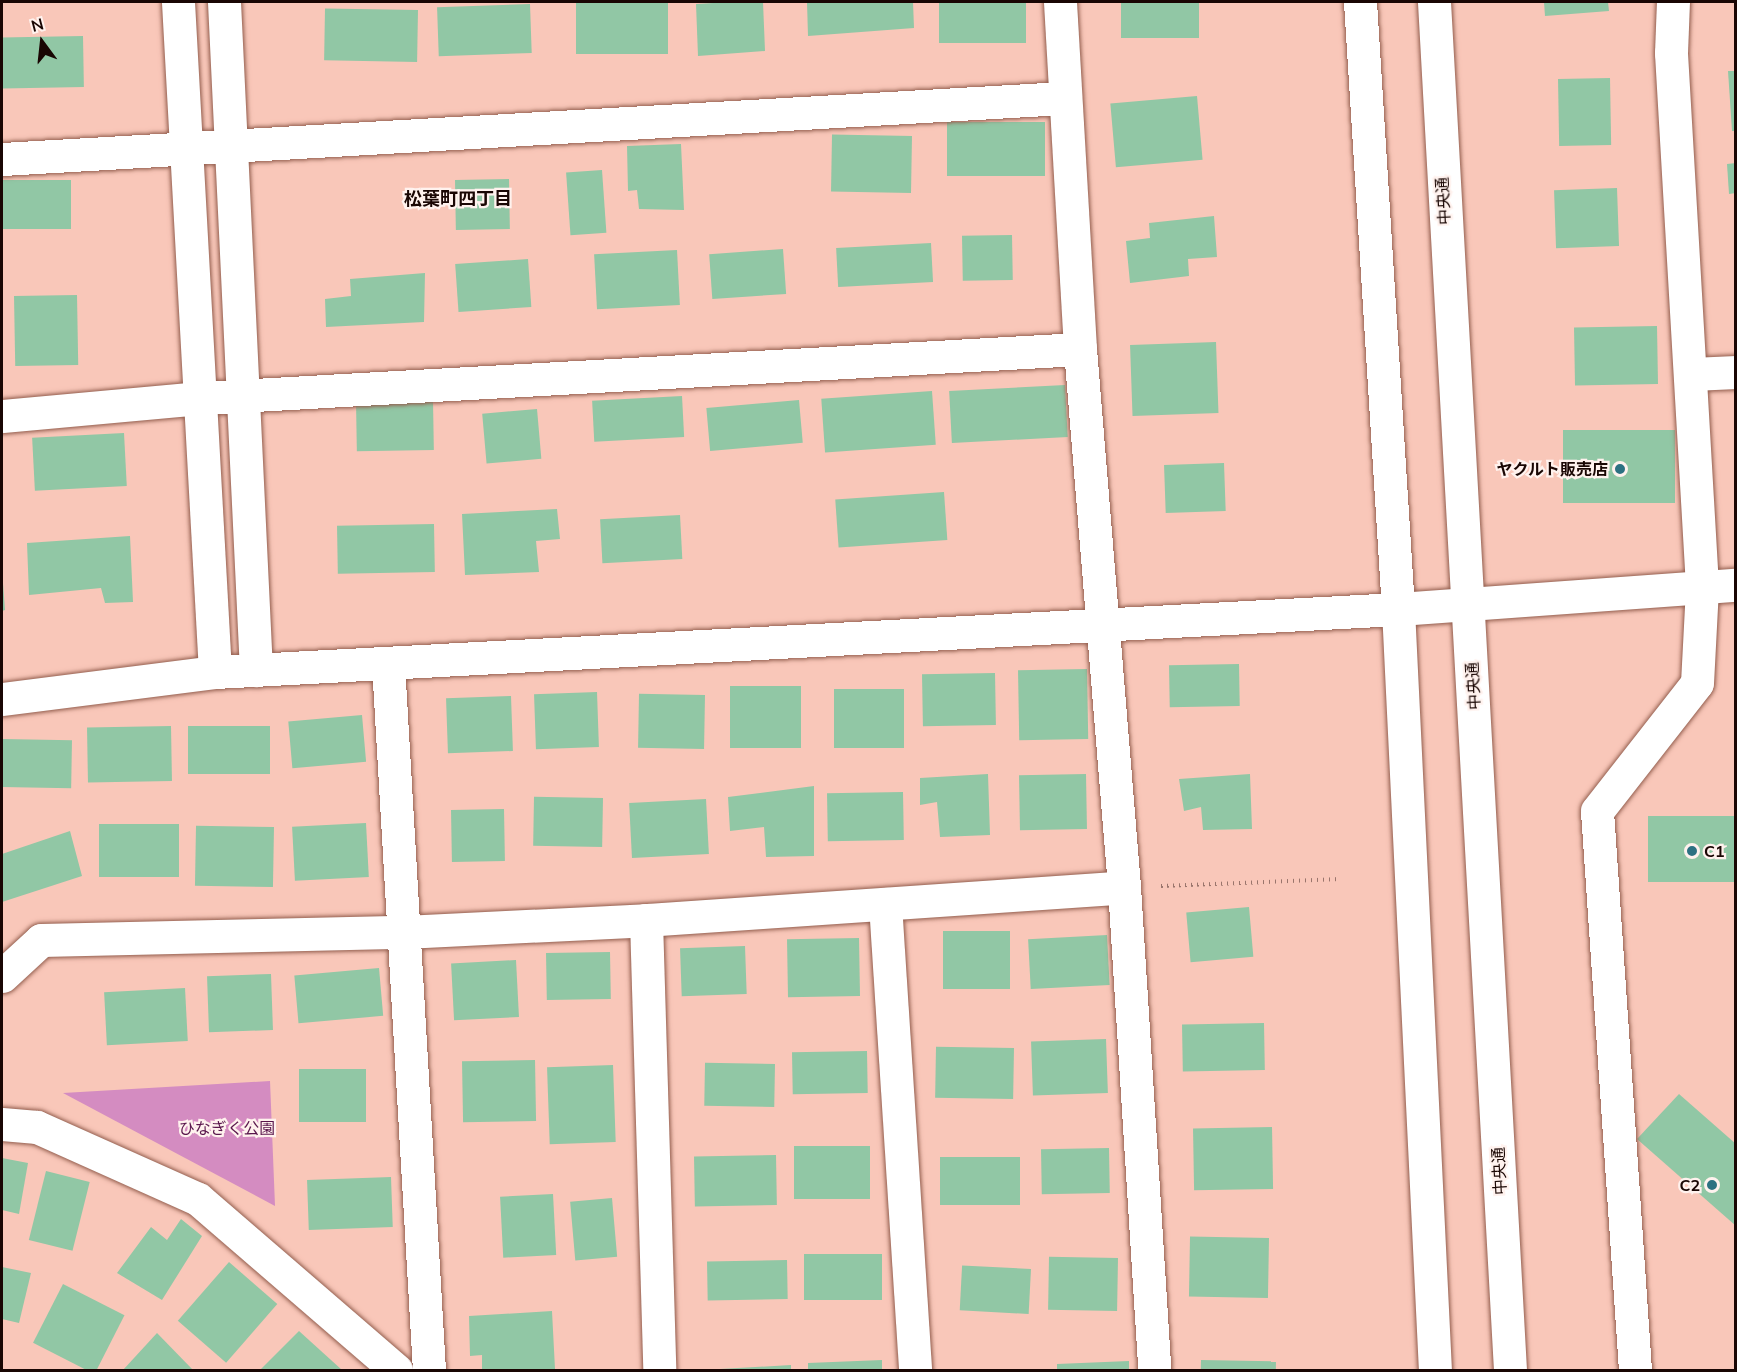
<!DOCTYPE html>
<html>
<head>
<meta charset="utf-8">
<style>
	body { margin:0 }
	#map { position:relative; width:1737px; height:1372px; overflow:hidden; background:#f9c7b9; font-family:Mulish,"Noto Sans JP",sans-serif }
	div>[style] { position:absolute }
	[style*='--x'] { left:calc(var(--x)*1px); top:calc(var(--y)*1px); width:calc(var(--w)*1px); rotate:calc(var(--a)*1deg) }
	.green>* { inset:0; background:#d48cc1 }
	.building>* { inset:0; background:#91c7a5; transform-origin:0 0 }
	.path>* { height:4px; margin-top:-2px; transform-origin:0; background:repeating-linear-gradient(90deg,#9a756c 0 1.5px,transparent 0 6px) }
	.roads { filter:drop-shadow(0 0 2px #935e4e) drop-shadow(0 0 2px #935e4e) }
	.minor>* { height:33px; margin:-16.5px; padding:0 16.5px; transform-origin:16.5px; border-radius:16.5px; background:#fff }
	.tertiary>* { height:33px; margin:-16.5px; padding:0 16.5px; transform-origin:16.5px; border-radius:16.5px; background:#fff }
	.dots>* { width:16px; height:16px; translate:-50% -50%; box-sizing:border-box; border:3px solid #fff2ee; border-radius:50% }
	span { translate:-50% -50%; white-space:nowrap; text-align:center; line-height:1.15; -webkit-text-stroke:4.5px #fff2ee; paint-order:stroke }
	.street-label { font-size:16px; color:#190603 }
	.poi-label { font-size:16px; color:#190603; font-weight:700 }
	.right { translate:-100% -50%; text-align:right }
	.left { translate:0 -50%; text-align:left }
	.park-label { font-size:16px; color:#59164c }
	.neighbourhood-label { font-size:18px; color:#190603; font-weight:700 }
	.frame { position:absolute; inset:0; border:3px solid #190603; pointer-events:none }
	.north { position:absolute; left:12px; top:12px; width:60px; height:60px; -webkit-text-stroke:4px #fff2ee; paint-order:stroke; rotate:345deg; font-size:16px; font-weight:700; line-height:24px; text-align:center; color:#190603 }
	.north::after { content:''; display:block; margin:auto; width:21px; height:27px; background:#190603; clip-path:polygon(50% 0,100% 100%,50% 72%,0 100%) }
</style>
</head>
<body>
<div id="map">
	<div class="green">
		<div style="clip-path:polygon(270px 1081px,275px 1206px,63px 1093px)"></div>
	</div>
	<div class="building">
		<div style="left:668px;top:2px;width:52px;height:92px;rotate:90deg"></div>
		<div style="clip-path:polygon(730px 2px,763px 2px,765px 51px,698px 56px,696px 4px)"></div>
		<div style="clip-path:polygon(807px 2px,913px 2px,914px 28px,808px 36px)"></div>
		<div style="left:939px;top:2px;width:87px;height:41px"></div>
		<div style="left:1121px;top:2px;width:78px;height:36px"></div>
		<div style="clip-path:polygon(1544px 2px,1608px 2px,1609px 11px,1545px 16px)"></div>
		<div style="left:530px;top:4px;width:49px;height:93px;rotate:88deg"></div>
		<div style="left:418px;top:10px;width:52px;height:93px;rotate:91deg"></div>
		<div style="left:83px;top:36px;width:51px;height:81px;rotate:89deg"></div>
		<div style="clip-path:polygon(1728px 71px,1736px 71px,1736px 131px,1732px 131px)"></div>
		<div style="left:1610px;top:78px;width:67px;height:52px;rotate:89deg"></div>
		<div style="left:1197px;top:96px;width:64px;height:87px;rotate:85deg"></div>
		<div style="left:1045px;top:122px;width:54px;height:98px;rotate:90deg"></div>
		<div style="left:912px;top:136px;width:57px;height:80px;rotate:91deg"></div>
		<div style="clip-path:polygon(681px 144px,684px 210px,639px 209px,637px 190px,628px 191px,627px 146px)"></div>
		<div style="clip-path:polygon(1736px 163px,1736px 193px,1729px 194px,1727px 164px)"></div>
		<div style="left:602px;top:170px;width:63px;height:36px;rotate:86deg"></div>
		<div style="left:509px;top:179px;width:50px;height:54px;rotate:89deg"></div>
		<div style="left:71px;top:180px;width:49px;height:69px;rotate:90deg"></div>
		<div style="left:1617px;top:188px;width:58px;height:63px;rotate:88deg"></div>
		<div style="clip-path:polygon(1214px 216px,1217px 257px,1188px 259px,1189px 276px,1130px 283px,1126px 241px,1150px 238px,1149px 223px)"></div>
		<div style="left:1012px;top:235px;width:45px;height:50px;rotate:89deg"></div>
		<div style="left:931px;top:243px;width:39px;height:95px;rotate:87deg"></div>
		<div style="left:783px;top:249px;width:45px;height:74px;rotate:86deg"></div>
		<div style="left:677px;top:250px;width:55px;height:83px;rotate:87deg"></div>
		<div style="left:528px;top:259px;width:48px;height:73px;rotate:86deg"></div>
		<div style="clip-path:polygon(425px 273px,424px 322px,326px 327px,325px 299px,351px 296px,350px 279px)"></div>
		<div style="left:77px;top:295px;width:70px;height:63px;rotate:89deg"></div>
		<div style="left:1657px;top:326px;width:58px;height:83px;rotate:89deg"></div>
		<div style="left:1216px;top:342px;width:71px;height:86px;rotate:88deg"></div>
		<div style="left:1065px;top:385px;width:52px;height:116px;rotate:87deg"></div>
		<div style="left:932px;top:391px;width:54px;height:111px;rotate:86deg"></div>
		<div style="left:682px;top:396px;width:41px;height:90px;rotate:87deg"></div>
		<div style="left:799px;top:400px;width:43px;height:93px;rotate:85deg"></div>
		<div style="left:433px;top:401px;width:49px;height:77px;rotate:89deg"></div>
		<div style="left:537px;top:409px;width:50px;height:55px;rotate:85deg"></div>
		<div style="left:1675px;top:430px;width:73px;height:112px;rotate:90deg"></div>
		<div style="left:124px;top:433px;width:53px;height:92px;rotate:87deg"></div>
		<div style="left:1224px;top:463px;width:48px;height:60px;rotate:88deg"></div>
		<div style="left:944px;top:492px;width:48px;height:109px;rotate:86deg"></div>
		<div style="clip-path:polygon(557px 509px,560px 539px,536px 541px,539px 572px,465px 575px,462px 514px)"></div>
		<div style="left:680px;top:515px;width:44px;height:80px;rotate:87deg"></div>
		<div style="left:434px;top:524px;width:48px;height:97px;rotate:89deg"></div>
		<div style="clip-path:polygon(130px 536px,133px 602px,105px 603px,101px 588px,29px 595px,27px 543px)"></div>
		<div style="clip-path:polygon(2px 583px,3px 583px,5px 610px,2px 611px)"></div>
		<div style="left:1239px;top:664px;width:42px;height:70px;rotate:89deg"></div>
		<div style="left:1087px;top:669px;width:70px;height:69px;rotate:89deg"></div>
		<div style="left:995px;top:673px;width:52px;height:73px;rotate:89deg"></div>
		<div style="left:801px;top:686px;width:62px;height:71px;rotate:90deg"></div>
		<div style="left:904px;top:689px;width:59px;height:70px;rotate:90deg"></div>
		<div style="left:597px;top:692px;width:55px;height:63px;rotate:88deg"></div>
		<div style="left:705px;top:695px;width:54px;height:66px;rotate:91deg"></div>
		<div style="left:511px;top:696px;width:55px;height:65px;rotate:88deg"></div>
		<div style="left:362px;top:715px;width:47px;height:74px;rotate:85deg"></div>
		<div style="left:171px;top:726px;width:55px;height:84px;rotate:89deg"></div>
		<div style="left:270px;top:726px;width:48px;height:82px;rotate:90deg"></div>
		<div style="left:3px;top:739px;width:69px;height:48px;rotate:1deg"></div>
		<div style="clip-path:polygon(988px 774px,990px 835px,940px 837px,937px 802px,920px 805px,920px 778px)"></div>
		<div style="left:1086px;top:774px;width:55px;height:67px;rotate:89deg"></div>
		<div style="clip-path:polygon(1250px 774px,1252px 829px,1203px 830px,1201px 807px,1184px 811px,1179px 779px)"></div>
		<div style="clip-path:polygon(814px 786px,814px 856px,766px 857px,764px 827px,730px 831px,728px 797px)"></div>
		<div style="left:903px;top:792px;width:48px;height:76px;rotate:89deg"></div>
		<div style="left:603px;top:798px;width:49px;height:69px;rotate:91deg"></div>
		<div style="left:706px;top:799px;width:55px;height:77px;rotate:87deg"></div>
		<div style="left:504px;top:809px;width:52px;height:53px;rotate:89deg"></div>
		<div style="left:1736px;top:816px;width:66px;height:88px;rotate:90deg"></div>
		<div style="left:366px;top:823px;width:54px;height:74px;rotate:87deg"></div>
		<div style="left:179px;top:824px;width:53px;height:80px;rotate:90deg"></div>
		<div style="left:274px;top:827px;width:60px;height:78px;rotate:91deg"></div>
		<div style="clip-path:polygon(70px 831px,82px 876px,2px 902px,2px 854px)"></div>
		<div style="left:1249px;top:907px;width:50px;height:63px;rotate:85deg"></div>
		<div style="left:1010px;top:931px;width:58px;height:67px;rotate:90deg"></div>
		<div style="left:1107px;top:935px;width:50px;height:79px;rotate:87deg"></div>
		<div style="left:859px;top:938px;width:58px;height:72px;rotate:89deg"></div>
		<div style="left:745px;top:946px;width:48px;height:65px;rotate:88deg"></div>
		<div style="left:610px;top:952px;width:47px;height:64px;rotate:89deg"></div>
		<div style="left:516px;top:960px;width:57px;height:65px;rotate:87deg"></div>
		<div style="left:379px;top:968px;width:48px;height:85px;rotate:85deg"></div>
		<div style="left:271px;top:974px;width:56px;height:64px;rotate:88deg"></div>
		<div style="left:185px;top:988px;width:53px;height:81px;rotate:87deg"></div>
		<div style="left:1264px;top:1023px;width:47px;height:82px;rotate:89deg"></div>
		<div style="left:1106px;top:1039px;width:54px;height:75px;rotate:88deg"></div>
		<div style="left:1014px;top:1048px;width:51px;height:78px;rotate:91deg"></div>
		<div style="left:867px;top:1051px;width:42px;height:75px;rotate:89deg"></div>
		<div style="left:535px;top:1060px;width:61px;height:73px;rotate:89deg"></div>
		<div style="left:775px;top:1064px;width:43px;height:70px;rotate:91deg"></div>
		<div style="left:613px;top:1065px;width:77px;height:66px;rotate:88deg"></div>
		<div style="left:366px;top:1069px;width:53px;height:67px;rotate:90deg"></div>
		<div style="clip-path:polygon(1679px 1094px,1736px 1144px,1736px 1226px,1637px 1139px)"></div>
		<div style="left:1272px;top:1127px;width:62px;height:79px;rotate:89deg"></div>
		<div style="left:870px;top:1146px;width:53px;height:76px;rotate:90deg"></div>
		<div style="left:1109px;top:1148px;width:45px;height:68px;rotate:89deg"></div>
		<div style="left:776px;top:1155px;width:50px;height:82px;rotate:89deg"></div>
		<div style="left:1020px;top:1157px;width:48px;height:80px;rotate:90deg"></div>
		<div style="clip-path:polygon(2px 1158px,28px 1163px,19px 1214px,2px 1210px)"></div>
		<div style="left:46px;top:1171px;width:45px;height:71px;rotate:14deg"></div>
		<div style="left:391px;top:1177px;width:50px;height:84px;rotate:88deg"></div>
		<div style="left:553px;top:1194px;width:61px;height:53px;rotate:87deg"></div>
		<div style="left:612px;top:1198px;width:59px;height:42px;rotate:85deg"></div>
		<div style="clip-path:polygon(181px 1219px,202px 1236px,162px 1300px,117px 1273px,151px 1227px,167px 1240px)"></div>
		<div style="left:1269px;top:1238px;width:60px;height:79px;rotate:91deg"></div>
		<div style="left:882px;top:1254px;width:46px;height:78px;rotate:90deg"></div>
		<div style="left:1118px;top:1258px;width:53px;height:69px;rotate:91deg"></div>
		<div style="left:787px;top:1260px;width:39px;height:80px;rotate:89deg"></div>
		<div style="left:229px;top:1262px;width:64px;height:78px;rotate:41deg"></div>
		<div style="clip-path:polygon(2px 1267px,31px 1273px,19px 1323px,2px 1319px)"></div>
		<div style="left:1031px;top:1269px;width:45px;height:69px;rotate:93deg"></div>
		<div style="left:63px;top:1284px;width:69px;height:66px;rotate:27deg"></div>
		<div style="clip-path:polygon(552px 1311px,555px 1369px,482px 1370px,482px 1355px,470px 1356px,469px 1316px)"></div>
		<div style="clip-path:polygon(299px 1331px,342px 1370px,260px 1370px)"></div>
		<div style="clip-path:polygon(157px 1333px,193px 1370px,123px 1370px)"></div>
		<div style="clip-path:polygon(882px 1360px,882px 1370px,808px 1370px,808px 1363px)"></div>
		<div style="left:1201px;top:1360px;width:75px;height:10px;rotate:1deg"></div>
		<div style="clip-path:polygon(1129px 1361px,1129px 1370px,1057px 1370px,1057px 1364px)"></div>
		<div style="clip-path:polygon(791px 1365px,791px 1370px,720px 1370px,720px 1369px)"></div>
	</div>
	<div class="path">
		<div style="--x:1161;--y:886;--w:180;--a:-2.2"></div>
	</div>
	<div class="roads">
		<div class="minor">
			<div style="--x:178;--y:2;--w:671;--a:86.84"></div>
			<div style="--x:224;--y:2;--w:669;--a:87.26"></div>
			<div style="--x:1060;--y:2;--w:348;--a:86.7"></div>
			<div style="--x:1080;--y:349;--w:540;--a:85.32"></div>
			<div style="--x:1124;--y:887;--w:484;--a:86.4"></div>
			<div style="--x:2;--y:159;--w:1064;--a:-3.29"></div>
			<div style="--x:1692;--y:374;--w:44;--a:-2.6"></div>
			<div style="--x:2;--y:416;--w:199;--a:-5.2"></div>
			<div style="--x:200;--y:398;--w:881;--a:-3.19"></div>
			<div style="--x:388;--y:664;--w:707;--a:86.68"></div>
			<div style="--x:2;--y:699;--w:215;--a:-7.2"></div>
			<div style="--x:215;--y:672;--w:1185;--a:-3.05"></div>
			<div style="--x:1398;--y:609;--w:339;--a:-4.1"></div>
			<div style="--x:885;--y:904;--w:467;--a:86.3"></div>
			<div style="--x:646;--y:920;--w:450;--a:88.3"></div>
			<div style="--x:2;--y:976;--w:53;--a:-42.7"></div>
			<div style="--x:41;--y:940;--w:363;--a:-1.3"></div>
			<div style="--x:404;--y:932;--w:242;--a:-2.8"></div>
			<div style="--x:646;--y:920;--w:479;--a:-3.9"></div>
			<div style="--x:2;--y:1124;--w:35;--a:5"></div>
			<div style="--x:37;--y:1127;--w:176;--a:24.1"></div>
			<div style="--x:198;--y:1199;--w:262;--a:40.8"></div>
			<div style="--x:1635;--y:1370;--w:560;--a:-93.89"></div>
			<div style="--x:1597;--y:811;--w:162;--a:-52"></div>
			<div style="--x:1697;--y:683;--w:97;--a:-87"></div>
			<div style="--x:1702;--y:586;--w:534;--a:-93.33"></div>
			<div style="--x:1671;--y:53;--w:51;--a:-87.8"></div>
		</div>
		<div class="tertiary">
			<div style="--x:1360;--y:2;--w:608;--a:86.42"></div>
			<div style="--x:1398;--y:609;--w:762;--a:87.22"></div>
			<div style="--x:1434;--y:2;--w:1370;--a:86.82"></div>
		</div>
	</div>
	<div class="dots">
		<div style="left:1620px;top:469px;background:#2d7182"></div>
		<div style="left:1692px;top:851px;background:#2d7182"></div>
		<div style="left:1712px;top:1185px;background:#2d7182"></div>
	</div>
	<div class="street-label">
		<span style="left:1443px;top:201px;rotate:-93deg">中央通</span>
		<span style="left:1473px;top:686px;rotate:-93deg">中央通</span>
		<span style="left:1499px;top:1171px;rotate:-93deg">中央通</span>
	</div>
	<div class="poi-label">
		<span class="right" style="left:1608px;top:469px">ヤクルト販売店</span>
		<span class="left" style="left:1704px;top:851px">C1</span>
		<span class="right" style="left:1700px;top:1185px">C2</span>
	</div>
	<div class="park-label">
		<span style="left:227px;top:1128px">ひなぎく公園</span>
	</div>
	<div class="neighbourhood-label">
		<span style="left:458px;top:199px">松葉町四丁目</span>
	</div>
	<div class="frame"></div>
	<div class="north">N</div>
</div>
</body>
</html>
